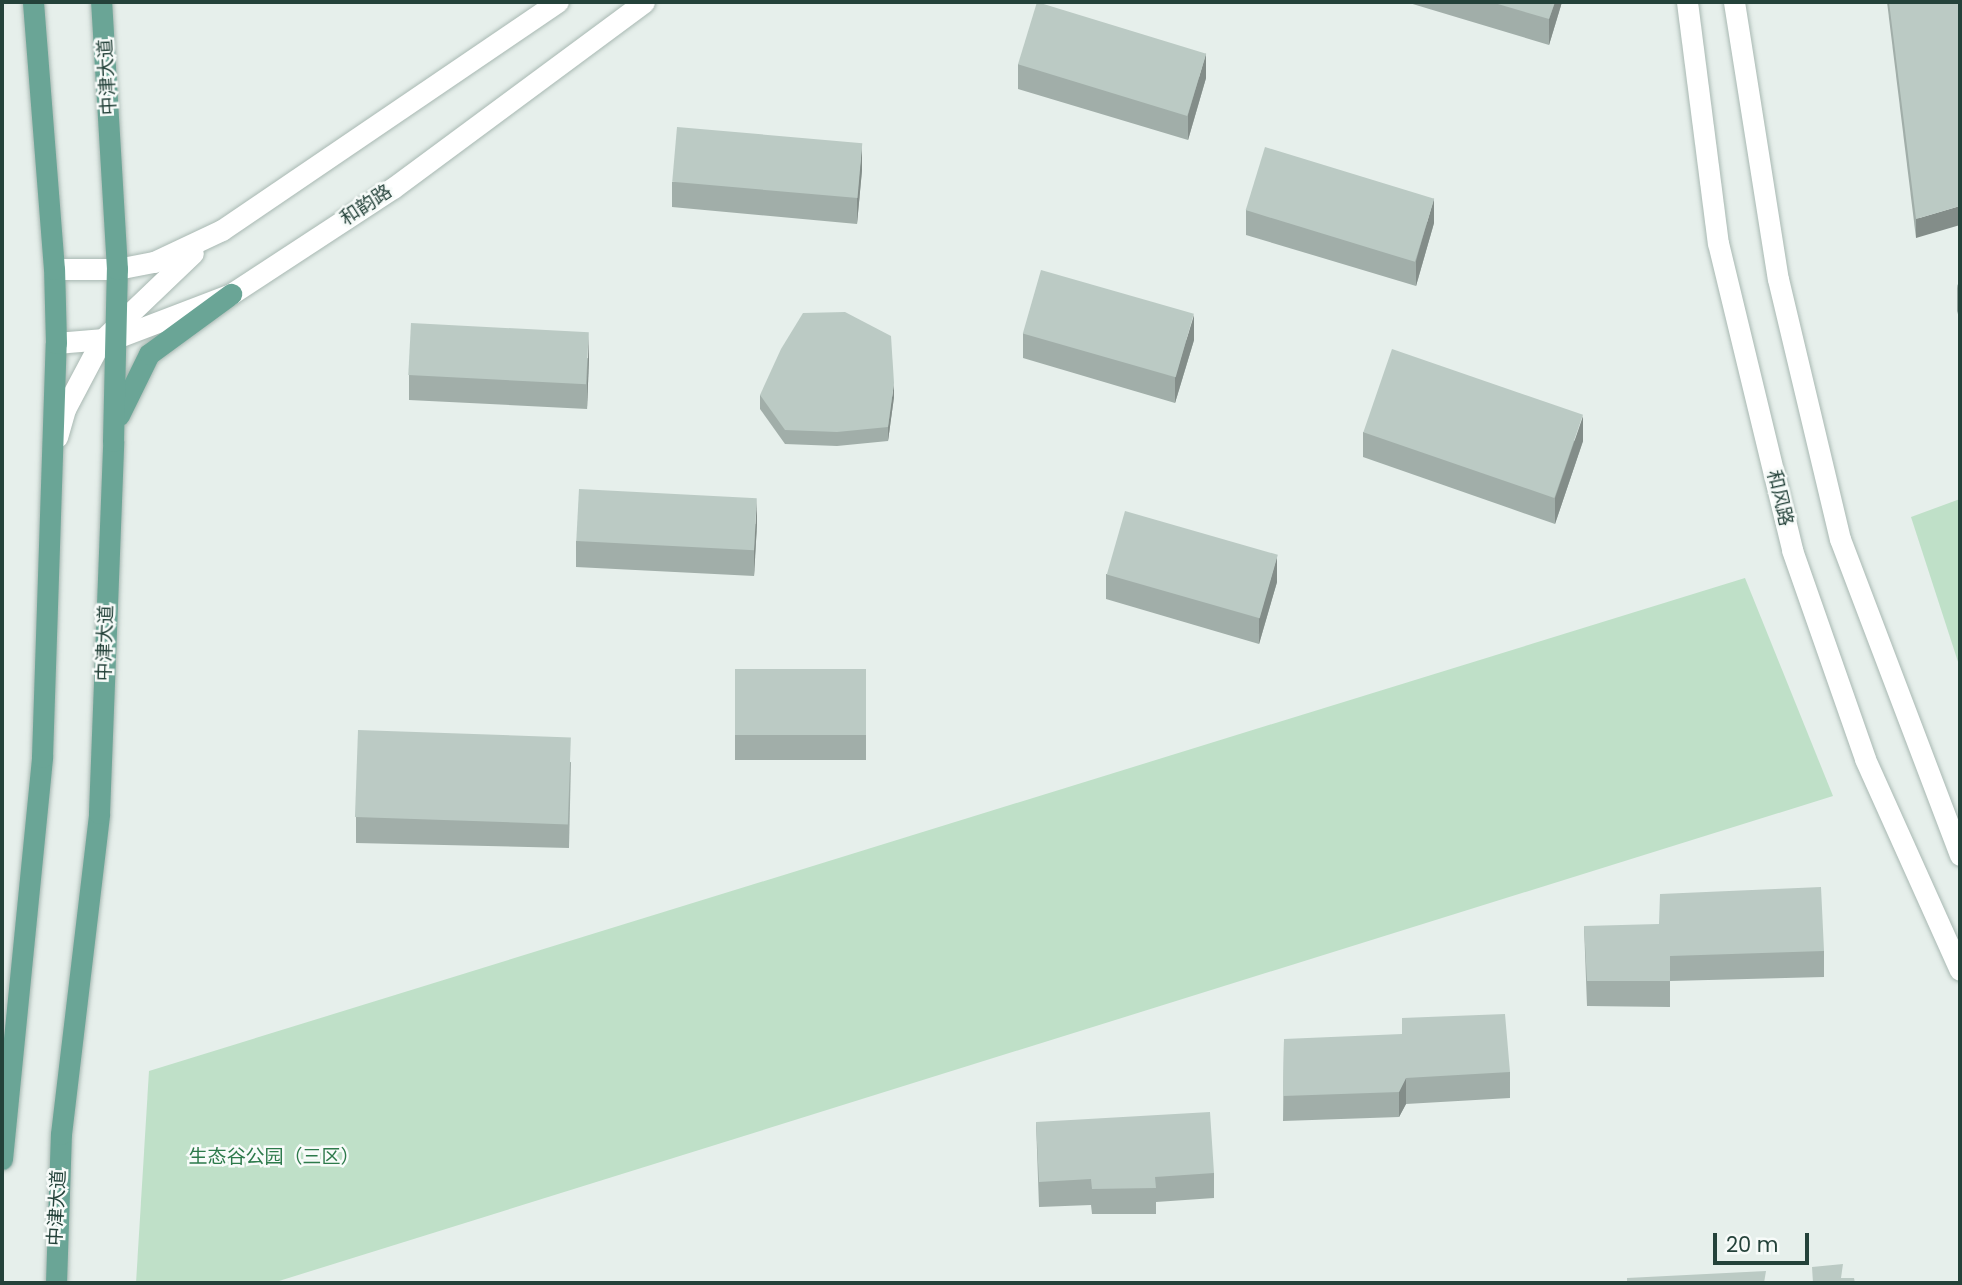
<!DOCTYPE html>
<html>
<head>
<meta charset="utf-8">
<style>
	body { margin:0 }
	#map { position:relative; width:1962px; height:1285px; overflow:hidden; background:#e6efeb; font-family:Poppins,"Noto Sans SC",sans-serif }
	div>[style] { position:absolute }
	[style*='--x'] { left:calc(var(--x)*1px); top:calc(var(--y)*1px); width:calc(var(--w)*1px); rotate:calc(var(--a)*1deg) }
	.green>* { inset:0; background:#bfe0c8 }
	.roads { filter:drop-shadow(0 0 2px #a8b8b2) drop-shadow(0 0 2px #a8b8b2) }
	.tertiary>* { height:21px; margin:-10.5px; padding:0 10.5px; transform-origin:10.5px; border-radius:10.5px; background:#fff }
	.secondary>* { height:21px; margin:-10.5px; padding:0 10.5px; transform-origin:10.5px; border-radius:10.5px; background:#fff }
	.primary>* { height:21px; margin:-10.5px; padding:0 10.5px; transform-origin:10.5px; border-radius:10.5px; background:#6aa596 }
	.wall>* { inset:0; background:#a1aea9; transform-origin:0 0 }
	.shaded-wall>* { inset:0; background:#838d89 }
	.building>* { inset:0; background:#bbcac4; transform-origin:0 0 }
	span { translate:-50% -50%; white-space:nowrap; text-align:center; line-height:1.15; -webkit-text-stroke:5px #f7fbf9; paint-order:stroke }
	.street-label { font-size:19px; color:#24423a }
	.park-label { font-size:19px; color:#2d7a4b }
	.frame { position:absolute; inset:0; border:4px solid #24423a; pointer-events:none }
	.scale { position:absolute; left:1713px; top:1233px; width:96px; height:32px; box-sizing:border-box; border:4px solid #24423a; border-top:0; padding-left:9px; font-size:21px; line-height:24px; white-space:nowrap; color:#24423a; -webkit-text-stroke:5px #f7fbf9; paint-order:stroke }
</style>
</head>
<body>
<div id="map">
	<div class="green">
		<div style="clip-path:polygon(1960px 499px,1960px 668px,1911px 517px)"></div>
		<div style="clip-path:polygon(1745px 578px,1833px 796px,279px 1281px,136px 1283px,149px 1071px)"></div>
	</div>
	<div class="roads">
		<div class="tertiary">
			<div style="--x:1687;--y:2;--w:243;--a:82.7"></div>
			<div style="--x:1718;--y:243;--w:316;--a:76.4"></div>
			<div style="--x:1792;--y:550;--w:221;--a:70.7"></div>
			<div style="--x:1865;--y:759;--w:231;--a:65.8"></div>
			<div style="--x:1734;--y:2;--w:280;--a:81"></div>
			<div style="--x:1778;--y:279;--w:267;--a:76.6"></div>
			<div style="--x:1840;--y:539;--w:338;--a:69.2"></div>
		</div>
		<div class="secondary">
			<div style="--x:54;--y:269;--w:63;--a:0"></div>
			<div style="--x:117;--y:269;--w:38;--a:-11"></div>
			<div style="--x:154;--y:262;--w:75;--a:-25.2"></div>
			<div style="--x:222;--y:230;--w:406;--a:-34.2"></div>
			<div style="--x:56;--y:343;--w:60;--a:-4.8"></div>
			<div style="--x:116;--y:338;--w:123;--a:-20.9"></div>
			<div style="--x:231;--y:294;--w:194;--a:-33.2"></div>
			<div style="--x:393;--y:188;--w:312;--a:-36.5"></div>
			<div style="--x:57;--y:437;--w:29;--a:-74"></div>
			<div style="--x:65;--y:409;--w:77;--a:-62.1"></div>
			<div style="--x:101;--y:341;--w:127;--a:-43.7"></div>
		</div>
		<div class="primary">
			<div style="--x:119;--y:415;--w:68;--a:-63.8"></div>
			<div style="--x:149;--y:354;--w:102;--a:-36.2"></div>
			<div style="--x:2;--y:1159;--w:404;--a:-84.3"></div>
			<div style="--x:42;--y:757;--w:414;--a:-88.1"></div>
			<div style="--x:56;--y:343;--w:74;--a:-91.5"></div>
			<div style="--x:54;--y:269;--w:268;--a:-94.5"></div>
			<div style="--x:56;--y:1283;--w:149;--a:-88.1"></div>
			<div style="--x:61;--y:1134;--w:323;--a:-83.2"></div>
			<div style="--x:99;--y:813;--w:372;--a:-87.8"></div>
			<div style="--x:113;--y:441;--w:172;--a:-88.7"></div>
			<div style="--x:117;--y:269;--w:267;--a:-93.4"></div>
		</div>
	</div>
	<div class="wall">
		<div style="clip-path:polygon(1406px 2px,1562px 2px,1549px 45px)"></div>
		<div style="clip-path:polygon(1887px 2px,1960px 2px,1916px 238px)"></div>
		<div style="clip-path:polygon(1018px 64px,1206px 78px,1188px 140px,1018px 89px)"></div>
		<div style="clip-path:polygon(862px 170px,857px 224px,672px 207px,672px 182px)"></div>
		<div style="clip-path:polygon(1246px 210px,1434px 223px,1416px 286px,1246px 235px)"></div>
		<div style="clip-path:polygon(1960px 284px,1960px 321px,1957px 311px,1957px 285px)"></div>
		<div style="clip-path:polygon(1023px 333px,1194px 340px,1175px 403px,1023px 358px)"></div>
		<div style="clip-path:polygon(589px 358px,587px 409px,409px 400px,409px 375px)"></div>
		<div style="clip-path:polygon(760px 395px,894px 397px,888px 441px,837px 446px,785px 444px,760px 409px)"></div>
		<div style="clip-path:polygon(1363px 432px,1583px 441px,1555px 524px,1363px 457px)"></div>
		<div style="clip-path:polygon(757px 524px,754px 576px,576px 567px,576px 541px)"></div>
		<div style="clip-path:polygon(1106px 574px,1277px 582px,1259px 644px,1106px 599px)"></div>
		<div style="left:735px;top:669px;width:131px;height:91px"></div>
		<div style="clip-path:polygon(571px 762px,569px 848px,356px 843px,356px 817px)"></div>
		<div style="clip-path:polygon(1584px 926px,1824px 951px,1824px 977px,1670px 981px,1670px 1007px,1587px 1006px)"></div>
		<div style="clip-path:polygon(1284px 1039px,1510px 1072px,1510px 1098px,1406px 1104px,1399px 1117px,1283px 1121px)"></div>
		<div style="clip-path:polygon(1036px 1122px,1214px 1173px,1214px 1198px,1156px 1202px,1156px 1214px,1092px 1214px,1091px 1205px,1039px 1207px)"></div>
	</div>
	<div class="shaded-wall">
		<div style="clip-path:polygon(1555px 2px,1562px 2px,1549px 45px,1549px 19px)"></div>
		<div style="clip-path:polygon(1206px 53px,1206px 78px,1188px 140px,1188px 115px)"></div>
		<div style="clip-path:polygon(862px 144px,862px 170px,857px 224px,857px 198px)"></div>
		<div style="clip-path:polygon(1434px 198px,1434px 223px,1416px 286px,1416px 261px)"></div>
		<div style="clip-path:polygon(1960px 206px,1960px 225px,1916px 238px,1916px 219px)"></div>
		<div style="clip-path:polygon(1194px 315px,1194px 340px,1175px 403px,1175px 377px)"></div>
		<div style="clip-path:polygon(589px 332px,589px 358px,587px 409px,587px 384px)"></div>
		<div style="clip-path:polygon(894px 383px,894px 397px,888px 441px,888px 427px)"></div>
		<div style="clip-path:polygon(1583px 416px,1583px 441px,1555px 524px,1555px 498px)"></div>
		<div style="clip-path:polygon(757px 499px,757px 524px,754px 576px,754px 550px)"></div>
		<div style="clip-path:polygon(1277px 556px,1277px 582px,1259px 644px,1259px 619px)"></div>
		<div style="clip-path:polygon(1406px 1078px,1406px 1104px,1399px 1117px,1399px 1092px)"></div>
	</div>
	<div class="building">
		<div style="left:1037px;top:2px;width:177px;height:65px;rotate:17deg"></div>
		<div style="clip-path:polygon(1491px 2px,1555px 2px,1549px 19px)"></div>
		<div style="clip-path:polygon(1889px 2px,1960px 2px,1960px 206px,1916px 219px)"></div>
		<div style="left:677px;top:127px;width:186px;height:55px;rotate:5deg"></div>
		<div style="left:1265px;top:147px;width:177px;height:66px;rotate:17deg"></div>
		<div style="left:1041px;top:270px;width:159px;height:66px;rotate:16deg"></div>
		<div style="clip-path:polygon(1960px 284px,1960px 295px,1957px 285px)"></div>
		<div style="clip-path:polygon(845px 312px,891px 336px,894px 383px,888px 427px,837px 432px,785px 430px,760px 395px,781px 349px,803px 313px)"></div>
		<div style="left:411px;top:323px;width:178px;height:52px;rotate:3deg"></div>
		<div style="left:1392px;top:349px;width:202px;height:88px;rotate:19deg"></div>
		<div style="left:579px;top:489px;width:178px;height:52px;rotate:3deg"></div>
		<div style="left:1125px;top:511px;width:159px;height:66px;rotate:16deg"></div>
		<div style="left:735px;top:669px;width:131px;height:66px"></div>
		<div style="left:358px;top:730px;width:213px;height:87px;rotate:2deg"></div>
		<div style="clip-path:polygon(1821px 887px,1824px 951px,1670px 956px,1670px 981px,1587px 981px,1584px 926px,1659px 924px,1660px 894px)"></div>
		<div style="clip-path:polygon(1505px 1014px,1510px 1072px,1406px 1078px,1399px 1092px,1283px 1096px,1284px 1039px,1402px 1034px,1402px 1018px)"></div>
		<div style="clip-path:polygon(1210px 1112px,1214px 1173px,1155px 1177px,1156px 1188px,1092px 1189px,1091px 1179px,1039px 1182px,1036px 1122px)"></div>
		<div style="clip-path:polygon(1843px 1264px,1841px 1278px,1854px 1278px,1855px 1283px,1813px 1283px,1812px 1267px)"></div>
		<div style="clip-path:polygon(1766px 1271px,1764px 1283px,1627px 1283px,1627px 1278px)"></div>
	</div>
	<div class="street-label">
		<span style="left:107px;top:77px;rotate:-93deg">中津大道</span>
		<span style="left:366px;top:205px;rotate:-33deg">和韵路</span>
		<span style="left:1780px;top:498px;rotate:77deg">和风路</span>
		<span style="left:105px;top:643px;rotate:-88deg">中津大道</span>
		<span style="left:57px;top:1208px;rotate:-87deg">中津大道</span>
	</div>
	<div class="park-label">
		<span style="left:274px;top:1157px">生态谷公园（三区）</span>
	</div>
	<div class="frame"></div>
	<div class="scale">20 m</div>
</div>
</body>
</html>
